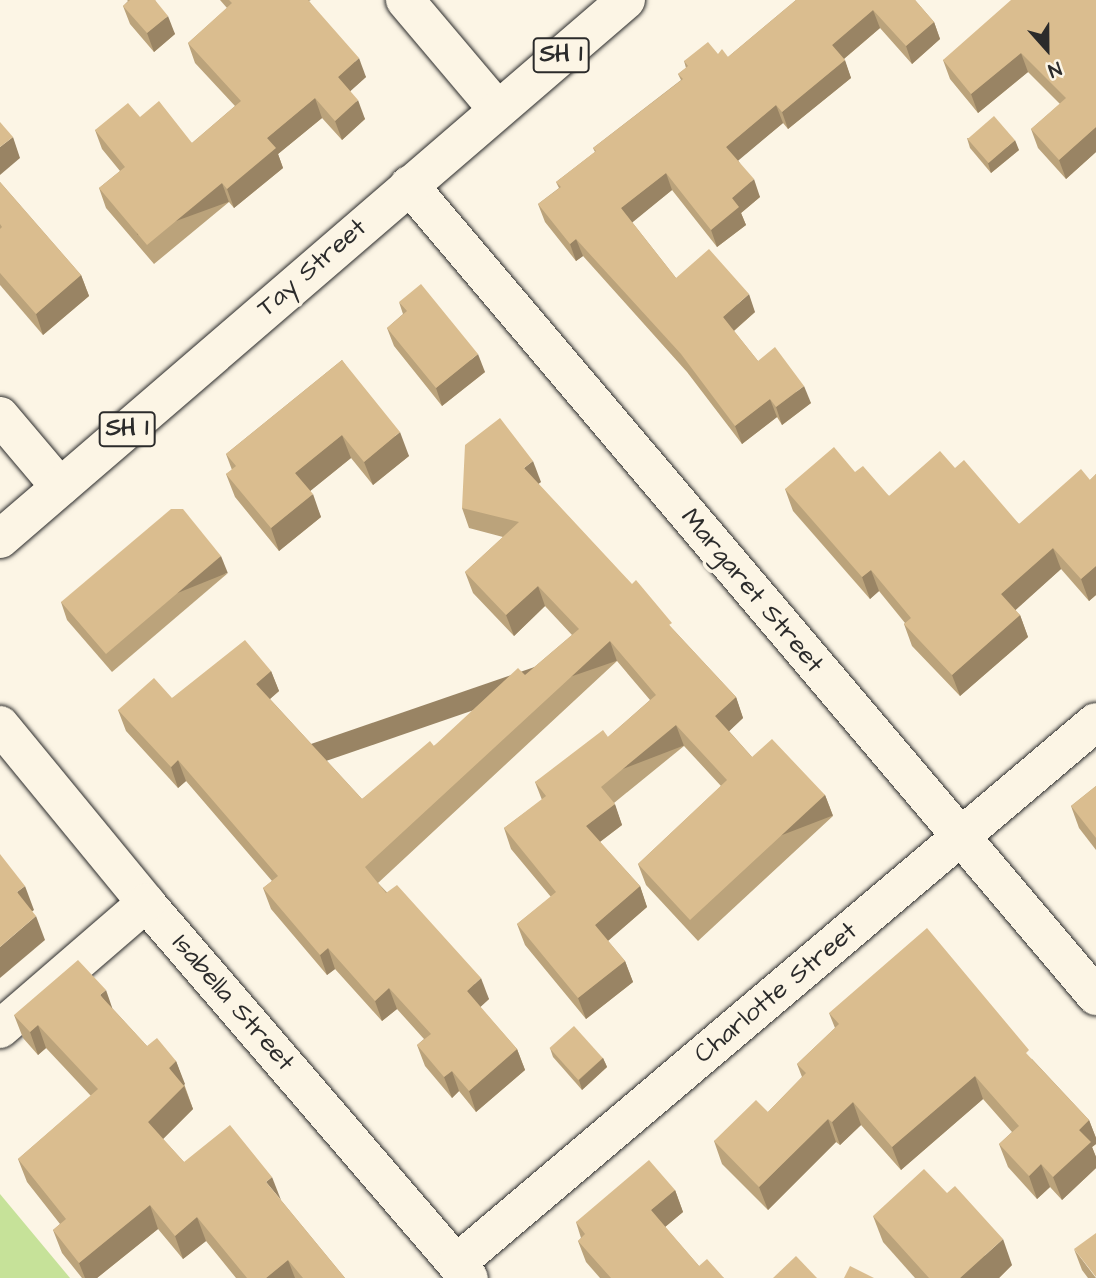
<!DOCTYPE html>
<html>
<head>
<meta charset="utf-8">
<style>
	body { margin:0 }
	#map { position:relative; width:1096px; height:1278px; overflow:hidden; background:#fcf5e5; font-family:"Architects Daughter",sans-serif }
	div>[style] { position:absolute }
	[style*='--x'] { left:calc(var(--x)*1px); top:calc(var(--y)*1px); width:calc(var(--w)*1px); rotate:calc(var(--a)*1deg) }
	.green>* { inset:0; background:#c6e299 }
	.roads { filter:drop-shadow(0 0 2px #2b2b2b) drop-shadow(0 0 2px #2b2b2b) }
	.minor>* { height:38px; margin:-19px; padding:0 19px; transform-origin:19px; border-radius:19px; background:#fcf5e5 }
	.highway>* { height:38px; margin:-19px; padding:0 19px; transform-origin:19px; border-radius:19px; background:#fcf5e5 }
	.wall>* { inset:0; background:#bba37b }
	.shaded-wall>* { inset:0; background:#998464; transform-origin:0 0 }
	.building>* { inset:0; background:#dabd8f; transform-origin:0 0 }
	span { translate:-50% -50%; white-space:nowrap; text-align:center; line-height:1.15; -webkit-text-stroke:7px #fcf5e5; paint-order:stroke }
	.shield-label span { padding:2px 5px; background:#fcf5e5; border:2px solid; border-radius:5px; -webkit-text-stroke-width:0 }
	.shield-label { font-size:24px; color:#2b2b2b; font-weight:700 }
	.street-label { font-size:26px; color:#2b2b2b }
	.north { position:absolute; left:1012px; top:14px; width:70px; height:70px; -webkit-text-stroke:5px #fcf5e5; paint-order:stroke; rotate:159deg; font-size:19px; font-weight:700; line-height:28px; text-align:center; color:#2b2b2b }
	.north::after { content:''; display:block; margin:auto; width:24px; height:32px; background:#2b2b2b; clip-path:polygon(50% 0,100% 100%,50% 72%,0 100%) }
</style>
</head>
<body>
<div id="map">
	<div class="green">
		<div style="clip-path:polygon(0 1194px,70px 1278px,0 1278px)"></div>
	</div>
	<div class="roads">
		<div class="minor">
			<div style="--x:405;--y:0;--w:143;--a:49.8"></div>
			<div style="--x:409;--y:185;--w:1063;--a:49.73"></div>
			<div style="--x:0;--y:416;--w:93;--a:49.8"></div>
			<div style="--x:0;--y:725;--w:230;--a:50.6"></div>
			<div style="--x:146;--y:903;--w:495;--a:49.3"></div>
			<div style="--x:0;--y:1029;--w:193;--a:-40.8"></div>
			<div style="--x:457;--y:1263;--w:837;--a:-40.25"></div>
		</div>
		<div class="highway">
			<div style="--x:0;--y:539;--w:826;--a:-40.73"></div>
		</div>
	</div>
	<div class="wall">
		<div style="clip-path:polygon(127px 0,155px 0,175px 34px,154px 52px,130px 24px,123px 6px,128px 1px)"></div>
		<div style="clip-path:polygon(220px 0,311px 0,309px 1px,366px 77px,350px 91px,365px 119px,342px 140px,322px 118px,278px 154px,283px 168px,234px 208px,229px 202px,154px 264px,106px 208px,99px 188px,120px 171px,102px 149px,95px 130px,140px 117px,192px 143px,235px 106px,195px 63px,188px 43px,227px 8px)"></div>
		<div style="clip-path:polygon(796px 0,915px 0,934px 22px,940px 39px,912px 64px,880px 28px,844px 59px,851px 78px,788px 129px,783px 123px,738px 160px,760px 197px,741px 213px,746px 225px,717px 247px,672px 190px,632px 222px,676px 278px,755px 312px,734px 331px,758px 361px,811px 403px,782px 425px,777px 417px,742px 444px,687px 372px,583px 256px,576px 261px,545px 222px,538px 204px,559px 188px,556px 182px,595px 152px,593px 148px,681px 80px,678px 74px,686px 68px,684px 61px,718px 54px,728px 57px)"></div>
		<div style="clip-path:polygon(1096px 0,1096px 152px,1066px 179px,1038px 148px,1031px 129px,1060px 104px,1028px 72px,978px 113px,950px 79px,943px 60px)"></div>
		<div style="clip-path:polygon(967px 138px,1019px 150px,991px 173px,970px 148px)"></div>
		<div style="clip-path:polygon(0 182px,81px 275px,89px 296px,43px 335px,0 285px)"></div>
		<div style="clip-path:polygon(399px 302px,485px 372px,442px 406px,394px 346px,387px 328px,403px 314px)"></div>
		<div style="clip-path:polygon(342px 360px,409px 456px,373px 485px,351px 458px,310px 491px,321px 517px,279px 551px,235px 497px,226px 474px,232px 470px,226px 454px)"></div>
		<div style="clip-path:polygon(955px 468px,1019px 524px,1090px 480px,1096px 474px,1096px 595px,1089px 601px,1061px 569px,1015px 610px,1020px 615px,1028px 637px,960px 696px,912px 646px,904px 624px,905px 623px,879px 591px,870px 599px,793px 511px,785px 489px,855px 472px,889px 496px)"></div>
		<div style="clip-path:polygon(541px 482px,538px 484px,736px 697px,743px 718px,729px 731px,752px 757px,825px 795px,833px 816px,698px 941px,646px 885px,638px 864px,721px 786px,684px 746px,614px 803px,622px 825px,600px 842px,640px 886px,647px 907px,608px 941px,625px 961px,633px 982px,586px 1019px,525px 945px,517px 924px,551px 897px,511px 849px,504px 828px,542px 800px,535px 782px,608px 737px,650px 700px,617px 661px,378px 883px,489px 999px,480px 1007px,517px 1049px,525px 1070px,476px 1112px,459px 1091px,452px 1098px,425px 1066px,417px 1045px,424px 1039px,397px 1009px,382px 1021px,335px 969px,327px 975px,271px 909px,263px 888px,272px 881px,186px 781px,178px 788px,126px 731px,118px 710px,172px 698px,271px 671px,279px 691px,270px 699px,362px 799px,434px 746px,525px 675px,572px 635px,545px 606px,514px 636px,473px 593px,465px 572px,503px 537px,469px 528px,462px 508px)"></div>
		<div style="clip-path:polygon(228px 573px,112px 672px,67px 620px,61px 602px)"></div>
		<div style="clip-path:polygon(1096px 786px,1096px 850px,1079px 828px,1071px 806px)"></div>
		<div style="clip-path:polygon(113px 1009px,147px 1046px,176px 1061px,193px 1109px,163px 1139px,184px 1162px,280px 1199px,345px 1278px,236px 1278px,206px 1241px,183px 1259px,158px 1229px,97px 1278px,82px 1278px,62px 1253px,53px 1230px,60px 1224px,27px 1182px,18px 1159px,91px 1096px,46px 1048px,38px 1055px,23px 1038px,14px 1015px)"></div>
		<div style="clip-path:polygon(829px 1013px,1032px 1059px,1089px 1120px,1096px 1138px,1096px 1144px,1092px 1147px,1096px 1157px,1096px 1168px,1062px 1200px,1050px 1187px,1037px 1199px,1008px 1167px,999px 1144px,1012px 1132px,983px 1099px,901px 1170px,861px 1125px,840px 1145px,836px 1142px,768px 1210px,722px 1164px,714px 1141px,768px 1112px,802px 1077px,797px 1064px,835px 1028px)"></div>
		<div style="clip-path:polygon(550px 1048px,603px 1058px,607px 1067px,582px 1090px,553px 1057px)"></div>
		<div style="clip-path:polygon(675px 1190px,683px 1212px,665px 1227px,699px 1266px,724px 1278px,600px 1278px,586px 1262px,578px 1241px,581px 1238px,576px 1222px)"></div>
		<div style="clip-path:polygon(873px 1216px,1012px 1265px,999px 1278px,915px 1278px,883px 1242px)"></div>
		<div style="clip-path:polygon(1074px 1249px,1096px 1278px,1088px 1278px,1082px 1270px)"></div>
	</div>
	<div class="shaded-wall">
		<div style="clip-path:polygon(873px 10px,880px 28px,839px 63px,832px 45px)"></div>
		<div style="clip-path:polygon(168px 16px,175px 34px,154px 52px,147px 33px)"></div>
		<div style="clip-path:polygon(934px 22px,940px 39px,912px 64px,906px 46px)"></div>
		<div style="clip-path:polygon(1021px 53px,1028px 72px,978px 113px,971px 94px)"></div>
		<div style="clip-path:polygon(359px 58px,366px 77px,345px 96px,338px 77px)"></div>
		<div style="clip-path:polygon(845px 60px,851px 78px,788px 129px,782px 112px)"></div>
		<div style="clip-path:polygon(315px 98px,322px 118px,278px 154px,283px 168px,234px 208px,227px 189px,267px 138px)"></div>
		<div style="clip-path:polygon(358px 100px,365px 119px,342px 140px,335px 121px)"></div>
		<div style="clip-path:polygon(776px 105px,783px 123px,733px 165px,726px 147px)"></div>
		<div style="clip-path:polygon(1096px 127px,1096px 152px,1066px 179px,1059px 160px)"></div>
		<div style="clip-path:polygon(13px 137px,20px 158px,0 175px,0 147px)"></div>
		<div style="clip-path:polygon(1015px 140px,1019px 150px,991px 173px,988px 163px)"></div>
		<div style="clip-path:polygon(666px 173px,672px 190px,628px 226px,621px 208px)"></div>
		<div style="clip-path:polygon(754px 179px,760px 197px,741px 213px,746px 225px,717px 247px,711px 230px,732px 198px)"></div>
		<div style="left:222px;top:183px;width:20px;height:97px;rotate:70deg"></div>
		<div style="clip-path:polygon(576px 239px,583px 256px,576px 261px,570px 244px)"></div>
		<div style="clip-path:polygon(81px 275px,89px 296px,43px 335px,36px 314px)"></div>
		<div style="clip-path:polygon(749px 294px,755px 312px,730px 334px,723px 317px)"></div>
		<div style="clip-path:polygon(478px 354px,485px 372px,442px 406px,436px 388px)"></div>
		<div style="clip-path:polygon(804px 386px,811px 403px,782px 425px,776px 407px)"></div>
		<div style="clip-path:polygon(770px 399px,777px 417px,742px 444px,735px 426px)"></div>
		<div style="clip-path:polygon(400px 432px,409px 456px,373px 485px,364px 462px)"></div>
		<div style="clip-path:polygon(342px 435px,351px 458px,304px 496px,295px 473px)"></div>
		<div style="clip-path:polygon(533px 461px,541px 482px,531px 489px,524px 468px)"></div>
		<div style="clip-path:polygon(313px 494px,321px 517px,279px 551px,271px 528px)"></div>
		<div style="clip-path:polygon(1053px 548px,1061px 569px,1009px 616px,1001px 594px)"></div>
		<div style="left:221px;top:556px;width:18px;height:151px;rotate:68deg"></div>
		<div style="clip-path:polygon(1096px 566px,1096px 595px,1089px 601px,1081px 579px)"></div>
		<div style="clip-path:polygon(871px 570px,879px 591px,870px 599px,862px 577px)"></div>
		<div style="clip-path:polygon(538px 586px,545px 606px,514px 636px,506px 615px)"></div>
		<div style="clip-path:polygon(1020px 615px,1028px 637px,960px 696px,952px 675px)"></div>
		<div style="left:610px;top:641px;width:21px;height:333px;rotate:71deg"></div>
		<div style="clip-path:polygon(271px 671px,279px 691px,263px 705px,256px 684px)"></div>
		<div style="clip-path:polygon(736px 697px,743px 718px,723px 737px,715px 716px)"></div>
		<div style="left:676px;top:725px;width:22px;height:97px;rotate:69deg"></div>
		<div style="clip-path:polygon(178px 760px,186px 781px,178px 788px,171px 767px)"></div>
		<div style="left:825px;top:795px;width:22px;height:184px;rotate:69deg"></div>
		<div style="clip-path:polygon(615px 804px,622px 825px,593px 847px,586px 826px)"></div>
		<div style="clip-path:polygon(25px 886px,34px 910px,26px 916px,17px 892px)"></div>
		<div style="clip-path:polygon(640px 886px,647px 907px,603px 945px,595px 925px)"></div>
		<div style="clip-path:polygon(36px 916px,45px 940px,0 978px,0 947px)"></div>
		<div style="clip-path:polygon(328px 948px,335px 969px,327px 975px,320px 955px)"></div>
		<div style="clip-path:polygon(625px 961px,633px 982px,586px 1019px,578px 998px)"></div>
		<div style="clip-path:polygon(481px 978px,489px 999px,475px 1012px,467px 991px)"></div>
		<div style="clip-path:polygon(389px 988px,397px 1009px,382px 1021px,375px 1001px)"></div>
		<div style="clip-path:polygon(106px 990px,114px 1013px,100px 995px)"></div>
		<div style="clip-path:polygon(38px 1025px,46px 1048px,38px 1055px,30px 1032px)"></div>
		<div style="clip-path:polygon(517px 1049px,525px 1070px,476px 1112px,469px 1091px)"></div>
		<div style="clip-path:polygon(603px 1058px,607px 1067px,582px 1090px,579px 1080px)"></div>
		<div style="clip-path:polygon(176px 1061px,185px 1084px,177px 1091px,169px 1068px)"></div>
		<div style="clip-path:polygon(452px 1071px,459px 1091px,452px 1098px,444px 1077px)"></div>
		<div style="clip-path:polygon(975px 1076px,983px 1099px,901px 1170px,892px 1147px)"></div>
		<div style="clip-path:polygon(184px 1086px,193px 1109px,157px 1145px,148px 1122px)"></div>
		<div style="clip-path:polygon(853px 1102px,861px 1125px,840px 1145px,832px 1122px)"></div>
		<div style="clip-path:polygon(828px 1119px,836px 1142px,768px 1210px,759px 1187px)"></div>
		<div style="clip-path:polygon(1089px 1120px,1096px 1138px,1096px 1144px,1092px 1147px,1096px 1157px,1096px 1168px,1062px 1200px,1053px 1177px,1079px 1130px)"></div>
		<div style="clip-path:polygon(1041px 1164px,1050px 1187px,1037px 1199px,1029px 1176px)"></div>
		<div style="clip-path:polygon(272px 1177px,281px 1200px,266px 1182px)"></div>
		<div style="clip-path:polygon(675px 1190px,683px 1212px,659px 1232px,651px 1210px)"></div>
		<div style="clip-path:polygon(150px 1205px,158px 1229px,97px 1278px,85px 1278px,79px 1263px)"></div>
		<div style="clip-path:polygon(197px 1217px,206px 1241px,183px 1259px,175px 1236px)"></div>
		<div style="clip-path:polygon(1003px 1239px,1012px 1265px,999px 1278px,960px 1278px)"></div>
		<div style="clip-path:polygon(288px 1260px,295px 1278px,266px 1278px)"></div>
	</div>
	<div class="building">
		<div style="clip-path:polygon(130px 0,155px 0,168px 16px,147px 33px,123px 6px)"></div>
		<div style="clip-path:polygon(229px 0,308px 0,359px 58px,338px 77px,358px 100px,335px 121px,315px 98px,267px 138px,276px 148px,227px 189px,222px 183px,147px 245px,99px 188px,125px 167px,95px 130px,128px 103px,140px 117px,159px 101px,192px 143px,241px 101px,188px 43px,232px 3px)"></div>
		<div style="clip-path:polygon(796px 0,915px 0,934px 22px,906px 46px,873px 10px,832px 45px,845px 60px,782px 112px,776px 105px,726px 147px,754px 179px,732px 198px,739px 207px,711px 230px,666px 173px,621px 208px,676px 278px,709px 249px,749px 294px,723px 317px,758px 361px,775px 347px,804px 386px,776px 407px,770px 399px,735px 426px,681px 354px,576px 239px,570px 244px,538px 204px,561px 187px,556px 182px,596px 151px,593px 148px,683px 79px,678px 74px,688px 66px,684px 61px,708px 42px,718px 54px,722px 49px,728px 57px)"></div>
		<div style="clip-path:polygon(1011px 0,1096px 0,1096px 127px,1059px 160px,1031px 129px,1066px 98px,1021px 53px,971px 94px,943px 60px)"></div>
		<div style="left:994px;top:116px;width:32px;height:35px;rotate:49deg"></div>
		<div style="clip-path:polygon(0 122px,13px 137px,0 147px)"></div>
		<div style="clip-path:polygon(0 182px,81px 275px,36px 314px,0 273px,0 229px,2px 227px,0 224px)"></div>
		<div style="clip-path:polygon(421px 284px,478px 354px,436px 388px,387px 328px,407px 311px,399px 302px)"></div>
		<div style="clip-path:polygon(342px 360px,400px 432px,364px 462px,342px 435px,295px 473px,313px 494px,271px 528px,226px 474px,236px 466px,226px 454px)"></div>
		<div style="clip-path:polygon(500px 418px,533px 461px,524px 468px,632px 584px,636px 580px,672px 623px,669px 625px,736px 697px,715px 716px,752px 757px,772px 739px,825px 795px,690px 920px,638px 864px,727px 780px,676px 725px,601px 787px,615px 804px,586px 826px,640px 886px,595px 925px,625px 961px,578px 998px,517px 924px,556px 892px,504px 828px,546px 796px,535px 782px,603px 730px,608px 737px,656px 695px,610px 641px,365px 867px,386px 893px,397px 885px,481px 978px,467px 991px,517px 1049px,469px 1091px,452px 1071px,444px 1077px,417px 1045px,431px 1034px,389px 988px,375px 1001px,328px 948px,320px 955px,263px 888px,278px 876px,178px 760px,171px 767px,118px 710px,154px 678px,172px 698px,245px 640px,271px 671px,256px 684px,362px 799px,430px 741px,434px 746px,518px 668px,525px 675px,579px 629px,538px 586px,506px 615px,465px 572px,519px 522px,462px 508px,465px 445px)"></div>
		<div style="clip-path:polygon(834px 447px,855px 472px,863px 466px,889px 496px,940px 451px,955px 468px,964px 460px,1019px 524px,1081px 469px,1090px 480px,1096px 474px,1096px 566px,1081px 579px,1053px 548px,1001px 594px,1020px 615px,952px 675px,904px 624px,911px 618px,871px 570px,862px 577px,785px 489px)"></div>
		<div style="clip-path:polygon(171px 509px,183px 509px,221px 556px,106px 654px,61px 602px)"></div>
		<div style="clip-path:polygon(1096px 786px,1096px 838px,1071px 806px)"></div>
		<div style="clip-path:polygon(0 854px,25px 886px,17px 892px,36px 916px,0 947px)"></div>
		<div style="clip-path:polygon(927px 928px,1029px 1050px,1026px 1053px,1089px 1120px,1079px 1130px,1091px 1142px,1053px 1177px,1041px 1164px,1029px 1176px,999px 1144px,1019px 1126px,975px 1076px,892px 1147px,853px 1102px,832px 1122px,828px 1119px,759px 1187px,714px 1141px,756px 1100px,768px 1112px,806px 1073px,797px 1064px,839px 1024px,829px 1013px)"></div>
		<div style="clip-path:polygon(78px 960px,106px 990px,100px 995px,147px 1046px,157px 1038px,176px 1061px,169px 1068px,184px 1086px,148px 1122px,184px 1162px,230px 1125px,272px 1177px,266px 1182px,345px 1278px,303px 1278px,288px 1260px,266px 1278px,247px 1278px,197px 1217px,175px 1236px,150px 1205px,79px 1263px,53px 1230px,66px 1219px,18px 1159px,98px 1089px,38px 1025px,30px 1032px,14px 1015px)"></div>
		<div style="left:574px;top:1026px;width:43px;height:33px;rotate:48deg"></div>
		<div style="clip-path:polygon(649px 1160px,675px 1190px,651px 1210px,699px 1266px,707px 1259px,724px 1278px,611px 1278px,578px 1241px,585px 1234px,576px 1222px)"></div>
		<div style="clip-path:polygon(924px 1169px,947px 1193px,955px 1186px,1003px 1239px,960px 1278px,929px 1278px,873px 1216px)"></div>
		<div style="clip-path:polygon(1096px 1233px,1096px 1277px,1074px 1249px)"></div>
		<div style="clip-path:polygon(796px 1256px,817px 1278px,773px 1278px)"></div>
		<div style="clip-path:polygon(850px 1266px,874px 1278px,844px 1278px)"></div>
	</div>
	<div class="shield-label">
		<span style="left:561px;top:55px">SH 1</span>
		<span style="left:127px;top:429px">SH 1</span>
	</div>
	<div class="street-label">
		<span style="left:312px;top:268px;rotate:-41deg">Tay Street</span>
		<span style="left:752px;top:591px;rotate:50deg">Margaret Street</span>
		<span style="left:776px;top:993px;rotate:-40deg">Charlotte Street</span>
		<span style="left:233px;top:1003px;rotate:49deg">Isabella Street</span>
	</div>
	<div class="north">N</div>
</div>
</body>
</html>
